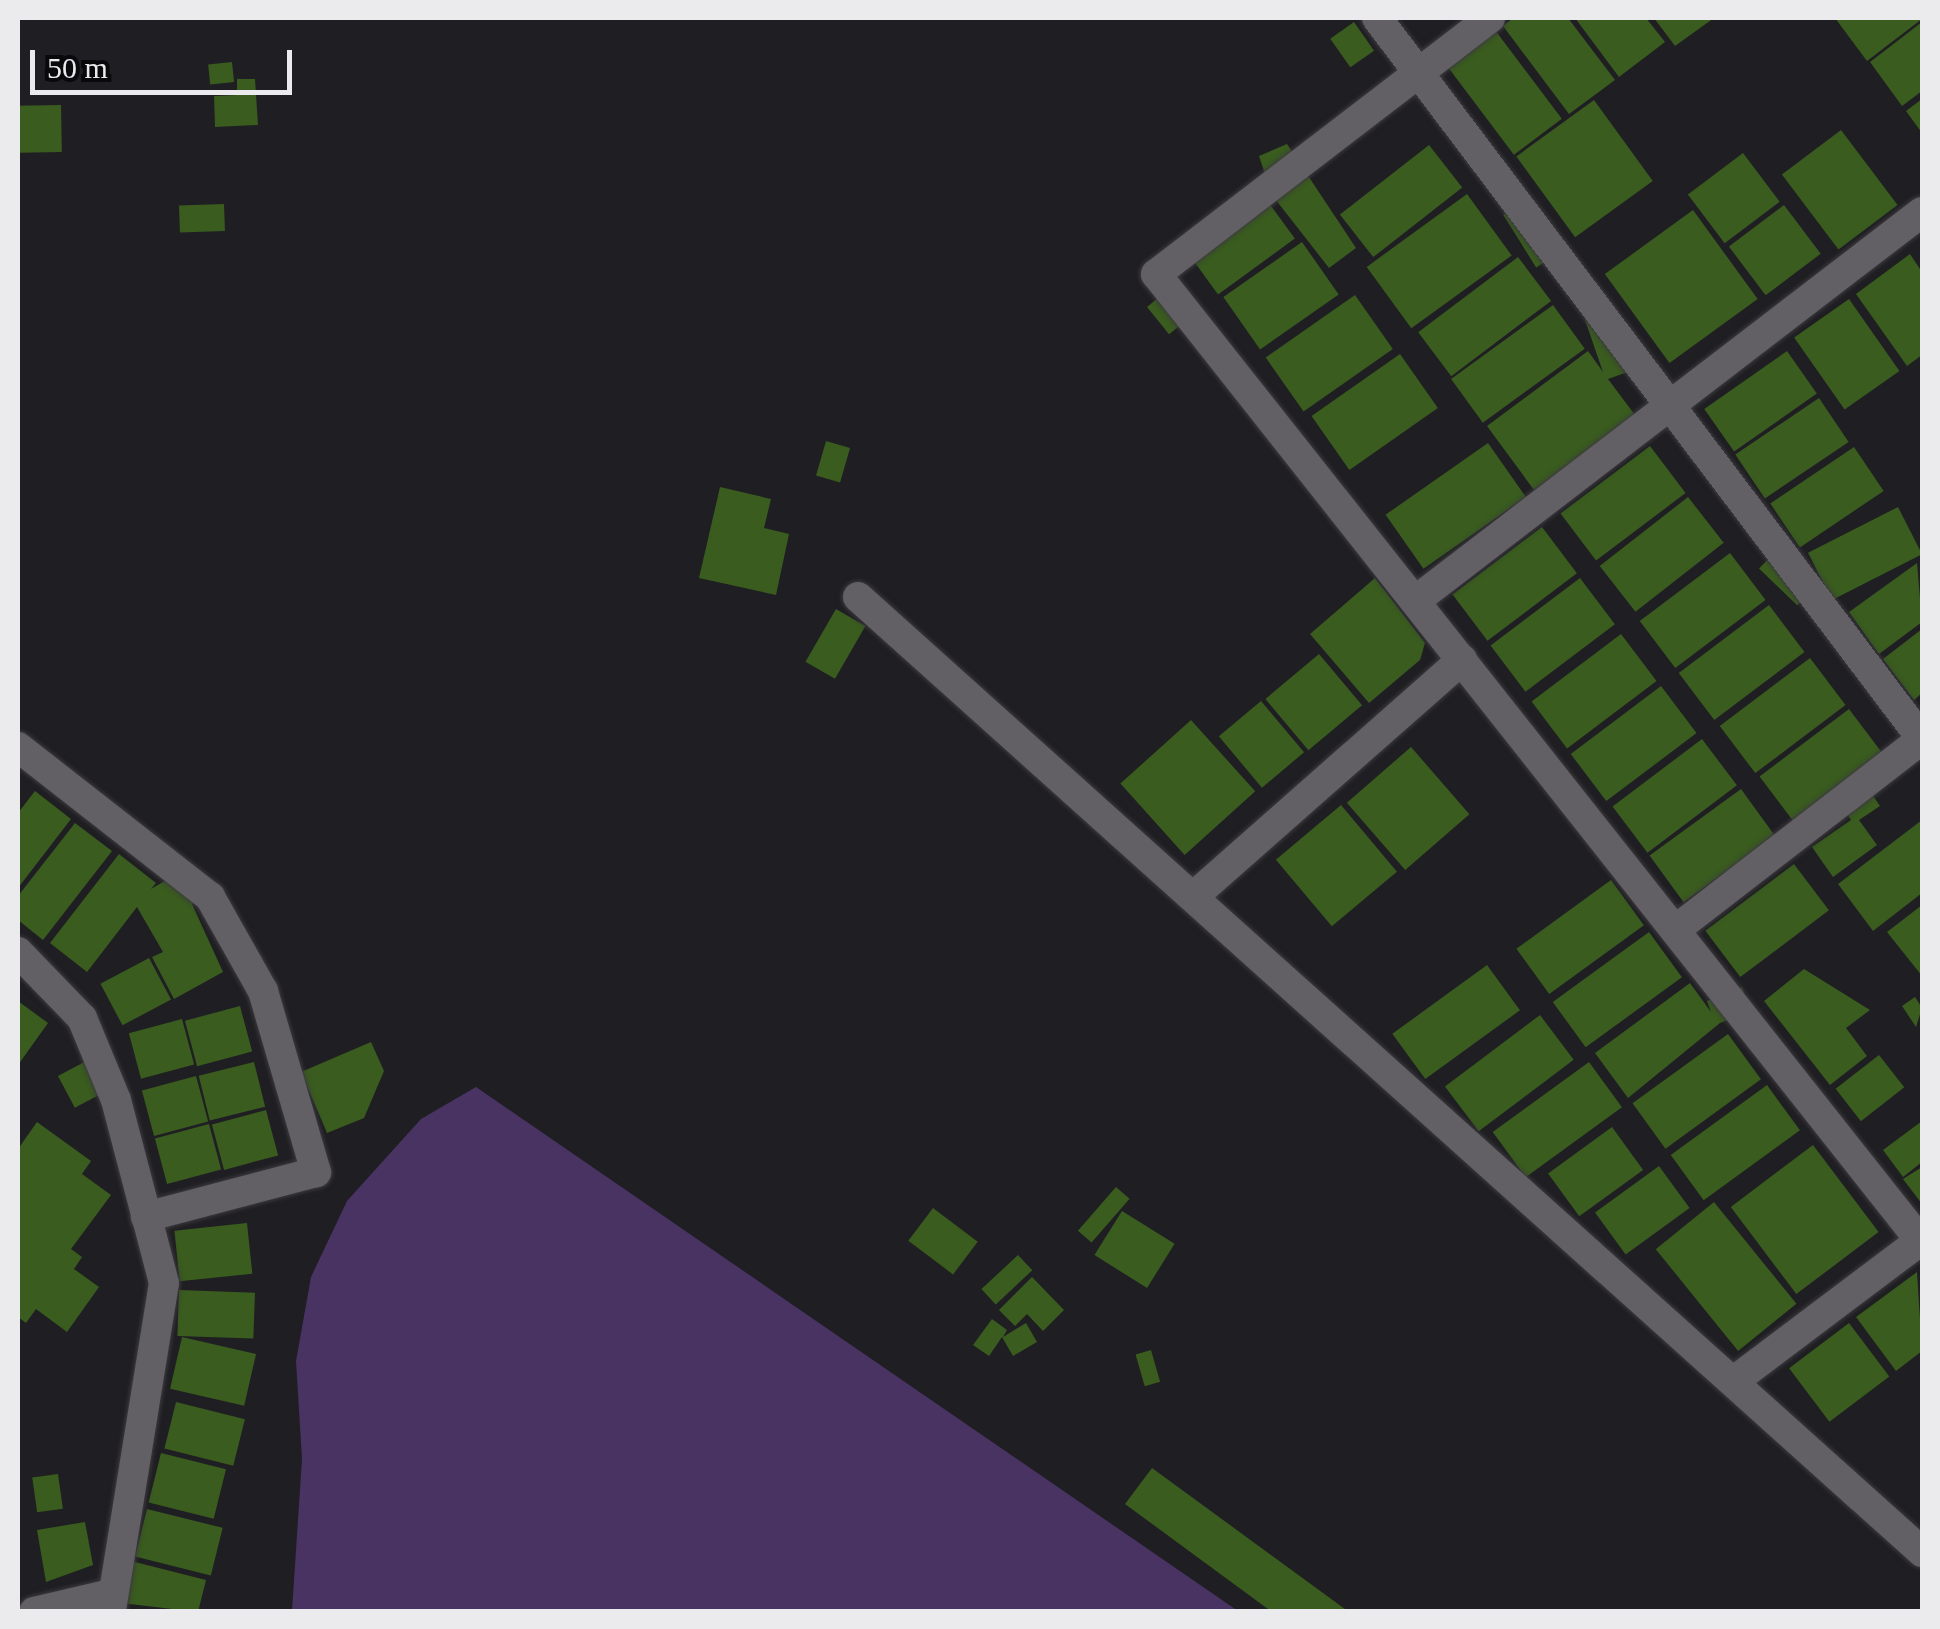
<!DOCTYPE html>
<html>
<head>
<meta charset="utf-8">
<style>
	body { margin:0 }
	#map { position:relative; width:1940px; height:1629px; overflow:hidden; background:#1f1e22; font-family:"Times New Roman",serif }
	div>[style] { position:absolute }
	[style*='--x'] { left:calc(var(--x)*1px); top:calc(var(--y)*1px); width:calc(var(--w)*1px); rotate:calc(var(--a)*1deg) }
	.green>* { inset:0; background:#493363 }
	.building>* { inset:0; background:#3a5c1f; transform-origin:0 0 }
	.roads { filter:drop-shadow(0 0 2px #3b3a3e) drop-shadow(0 0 2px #3b3a3e) }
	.street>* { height:30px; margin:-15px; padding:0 15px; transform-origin:15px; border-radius:15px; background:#625f65 }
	span { translate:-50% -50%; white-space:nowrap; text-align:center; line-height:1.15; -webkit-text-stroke:10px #09080a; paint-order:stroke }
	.frame { position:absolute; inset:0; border:20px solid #ebeaed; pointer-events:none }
	.scale { position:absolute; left:30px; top:50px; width:262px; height:45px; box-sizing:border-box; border:5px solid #ebeaed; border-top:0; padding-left:12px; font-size:30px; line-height:35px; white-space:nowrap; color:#ebeaed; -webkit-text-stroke:8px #09080a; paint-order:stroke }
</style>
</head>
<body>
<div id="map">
	<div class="green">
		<div style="clip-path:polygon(476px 1087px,1238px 1611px,292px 1611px,302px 1459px,296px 1361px,311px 1277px,347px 1201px,421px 1119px)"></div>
	</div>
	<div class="building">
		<div style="clip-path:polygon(1513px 18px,1568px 18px,1615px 80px,1569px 114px,1503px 26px)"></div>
		<div style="clip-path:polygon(1575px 18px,1646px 18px,1665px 42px,1619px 77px)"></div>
		<div style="clip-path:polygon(1654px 18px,1714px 18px,1675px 46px)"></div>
		<div style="clip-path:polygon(1835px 18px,1922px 18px,1922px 19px,1867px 61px)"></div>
		<div style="left:1354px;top:22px;width:35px;height:29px;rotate:55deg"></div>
		<div style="clip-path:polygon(1922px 22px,1922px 91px,1902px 106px,1870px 62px)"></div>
		<div style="left:1495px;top:30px;width:111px;height:60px;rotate:53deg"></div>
		<div style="left:232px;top:62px;width:20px;height:24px;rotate:84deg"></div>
		<div style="clip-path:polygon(237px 79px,255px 79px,258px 125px,215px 127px,214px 96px,237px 95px)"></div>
		<div style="clip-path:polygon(1922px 99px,1922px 133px,1906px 111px)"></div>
		<div style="left:1594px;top:100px;width:100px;height:96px;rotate:54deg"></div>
		<div style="left:61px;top:105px;width:47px;height:43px;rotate:89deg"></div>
		<div style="left:1841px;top:130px;width:94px;height:74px;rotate:53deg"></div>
		<div style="clip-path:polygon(1287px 144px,1356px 248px,1329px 268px,1272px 195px,1259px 156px)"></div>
		<div style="left:1429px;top:145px;width:54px;height:113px;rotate:52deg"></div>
		<div style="left:1743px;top:153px;width:61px;height:69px;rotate:53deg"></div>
		<div style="left:1467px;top:194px;width:76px;height:124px;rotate:54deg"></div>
		<div style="left:1527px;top:200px;width:62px;height:28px;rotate:58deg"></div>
		<div style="left:1269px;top:203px;width:44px;height:95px;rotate:54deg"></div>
		<div style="left:224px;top:204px;width:27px;height:45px;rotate:88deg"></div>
		<div style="left:1784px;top:205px;width:61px;height:69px;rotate:53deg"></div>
		<div style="left:1693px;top:210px;width:110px;height:109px;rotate:54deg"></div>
		<div style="left:1302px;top:242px;width:64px;height:96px;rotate:55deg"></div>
		<div style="clip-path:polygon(1910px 254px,1922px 272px,1922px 355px,1907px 366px,1856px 294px)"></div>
		<div style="left:1518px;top:257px;width:55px;height:125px;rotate:53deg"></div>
		<div style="left:1168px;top:290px;width:35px;height:27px;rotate:51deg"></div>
		<div style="left:1355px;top:295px;width:66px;height:109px;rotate:55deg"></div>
		<div style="left:1849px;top:299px;width:88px;height:67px;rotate:55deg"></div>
		<div style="left:1553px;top:305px;width:54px;height:126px;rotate:54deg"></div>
		<div style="clip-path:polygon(1615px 310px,1636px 369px,1608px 379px,1635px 415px,1534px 490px,1487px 426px,1588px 351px,1603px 372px,1585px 320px)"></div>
		<div style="left:1787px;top:351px;width:52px;height:101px;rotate:55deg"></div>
		<div style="left:1400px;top:354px;width:66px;height:108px;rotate:55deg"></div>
		<div style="left:1819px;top:398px;width:53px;height:101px;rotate:56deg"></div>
		<div style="left:826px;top:441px;width:25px;height:36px;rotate:16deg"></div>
		<div style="left:1488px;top:443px;width:66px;height:125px;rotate:55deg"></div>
		<div style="left:1650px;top:446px;width:59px;height:112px;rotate:53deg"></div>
		<div style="left:1854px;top:447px;width:53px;height:101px;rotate:56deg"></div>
		<div style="clip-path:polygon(720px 487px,771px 499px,764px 528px,789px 534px,776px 595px,699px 578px)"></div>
		<div style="left:1688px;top:497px;width:58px;height:112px;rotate:52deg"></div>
		<div style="left:1898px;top:507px;width:53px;height:101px;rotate:63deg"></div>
		<div style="left:1542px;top:527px;width:58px;height:112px;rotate:53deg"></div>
		<div style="left:1775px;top:552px;width:53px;height:23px;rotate:44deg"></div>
		<div style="left:1730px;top:553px;width:59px;height:113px;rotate:53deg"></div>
		<div style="clip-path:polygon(1917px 563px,1922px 622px,1879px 654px,1849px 612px)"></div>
		<div style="clip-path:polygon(1375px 578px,1425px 643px,1420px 660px,1369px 703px,1310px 634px)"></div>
		<div style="left:1580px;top:578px;width:58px;height:112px;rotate:53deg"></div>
		<div style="left:1769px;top:605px;width:59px;height:113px;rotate:53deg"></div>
		<div style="left:836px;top:609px;width:34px;height:61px;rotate:30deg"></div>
		<div style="clip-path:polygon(1922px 629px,1922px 693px,1914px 700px,1883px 659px)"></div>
		<div style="left:1621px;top:634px;width:59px;height:112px;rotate:53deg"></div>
		<div style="left:1319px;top:654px;width:67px;height:70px;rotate:50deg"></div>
		<div style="left:1810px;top:658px;width:59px;height:113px;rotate:53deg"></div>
		<div style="left:1661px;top:686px;width:59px;height:113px;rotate:53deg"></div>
		<div style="left:1261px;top:701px;width:67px;height:55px;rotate:50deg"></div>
		<div style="left:1849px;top:709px;width:58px;height:112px;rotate:53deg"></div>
		<div style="left:1191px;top:720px;width:96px;height:95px;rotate:48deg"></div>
		<div style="left:1702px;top:739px;width:58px;height:112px;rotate:53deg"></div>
		<div style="left:1411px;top:747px;width:89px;height:85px;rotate:49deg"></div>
		<div style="clip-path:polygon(1860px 777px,1880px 806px,1859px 820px,1877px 845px,1833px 877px,1812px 847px,1851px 820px,1834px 795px)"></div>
		<div style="left:1741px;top:789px;width:58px;height:113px;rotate:54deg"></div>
		<div style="clip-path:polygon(35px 791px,71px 819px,18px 888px,18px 813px)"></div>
		<div style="left:1341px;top:805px;width:87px;height:85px;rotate:50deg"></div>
		<div style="clip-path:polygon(1922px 820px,1922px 893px,1873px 931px,1838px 884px)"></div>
		<div style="clip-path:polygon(75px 823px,112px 851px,43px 940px,18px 920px,18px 896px)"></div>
		<div style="clip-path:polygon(119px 854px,156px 883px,151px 889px,187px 868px,204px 897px,192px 904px,223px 972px,174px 999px,152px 957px,163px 952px,137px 907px,87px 972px,50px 943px)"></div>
		<div style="left:1794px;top:864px;width:58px;height:111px;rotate:53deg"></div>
		<div style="left:1611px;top:880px;width:56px;height:117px;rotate:54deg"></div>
		<div style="clip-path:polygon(1922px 905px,1922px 976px,1887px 932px)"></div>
		<div style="left:1649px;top:932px;width:56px;height:119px;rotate:54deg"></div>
		<div style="left:149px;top:958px;width:47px;height:55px;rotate:62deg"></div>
		<div style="left:1487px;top:965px;width:56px;height:117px;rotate:54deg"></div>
		<div style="clip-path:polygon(1804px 969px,1870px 1010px,1846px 1028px,1867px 1056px,1830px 1085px,1764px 1001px)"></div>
		<div style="clip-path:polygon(1690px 983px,1711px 1012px,1707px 1001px,1742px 987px,1751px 1011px,1720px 1023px,1628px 1098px,1595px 1053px)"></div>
		<div style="clip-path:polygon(1915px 997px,1922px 1008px,1916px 1027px,1902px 1006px)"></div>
		<div style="clip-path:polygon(18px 1001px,48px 1023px,18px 1065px)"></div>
		<div style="left:240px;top:1006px;width:47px;height:57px;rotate:75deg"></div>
		<div style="left:1540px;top:1015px;width:56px;height:119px;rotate:53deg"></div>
		<div style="left:182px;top:1019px;width:47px;height:55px;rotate:75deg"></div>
		<div style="left:1728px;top:1034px;width:56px;height:118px;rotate:54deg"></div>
		<div style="clip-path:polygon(371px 1042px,384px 1071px,364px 1118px,327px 1133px,301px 1072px)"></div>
		<div style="left:1879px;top:1055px;width:41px;height:55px;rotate:52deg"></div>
		<div style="left:88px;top:1060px;width:36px;height:34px;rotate:62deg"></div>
		<div style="left:254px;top:1062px;width:46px;height:57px;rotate:76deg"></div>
		<div style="left:1589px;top:1062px;width:56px;height:119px;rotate:54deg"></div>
		<div style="left:196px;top:1076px;width:47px;height:56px;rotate:75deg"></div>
		<div style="left:1767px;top:1085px;width:56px;height:119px;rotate:54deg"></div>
		<div style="left:266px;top:1110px;width:47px;height:56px;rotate:75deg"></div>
		<div style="clip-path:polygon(1922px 1121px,1922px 1162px,1903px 1177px,1883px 1150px)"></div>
		<div style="clip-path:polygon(37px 1122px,91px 1161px,82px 1174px,111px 1195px,71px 1249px,82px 1257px,74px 1269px,99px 1287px,67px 1332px,36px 1309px,26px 1323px,18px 1317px,18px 1149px)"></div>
		<div style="left:209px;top:1124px;width:47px;height:56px;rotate:75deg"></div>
		<div style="left:1612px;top:1127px;width:53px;height:79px;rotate:54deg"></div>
		<div style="left:1813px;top:1145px;width:109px;height:103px;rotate:53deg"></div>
		<div style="left:1659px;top:1166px;width:52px;height:79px;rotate:54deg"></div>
		<div style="clip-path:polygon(1922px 1167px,1922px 1204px,1903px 1179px)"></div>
		<div style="left:1116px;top:1187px;width:18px;height:58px;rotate:41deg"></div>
		<div style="left:1714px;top:1202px;width:131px;height:75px;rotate:51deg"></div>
		<div style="left:933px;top:1208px;width:56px;height:41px;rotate:37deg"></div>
		<div style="left:1122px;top:1211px;width:62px;height:52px;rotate:32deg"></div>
		<div style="left:247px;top:1223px;width:51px;height:73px;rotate:84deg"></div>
		<div style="left:1018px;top:1255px;width:21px;height:50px;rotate:47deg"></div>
		<div style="clip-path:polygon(1917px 1272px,1922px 1351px,1896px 1371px,1856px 1317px)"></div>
		<div style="clip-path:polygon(1032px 1277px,1064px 1310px,1043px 1331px,1027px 1314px,1015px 1326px,999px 1310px)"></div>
		<div style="left:179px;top:1290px;width:76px;height:46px;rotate:2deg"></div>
		<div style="clip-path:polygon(992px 1319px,1007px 1330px,1003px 1337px,1026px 1323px,1037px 1342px,1013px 1356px,1002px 1337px,989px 1356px,973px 1345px)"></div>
		<div style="left:1849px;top:1323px;width:67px;height:75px;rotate:53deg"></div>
		<div style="left:182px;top:1337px;width:76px;height:53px;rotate:13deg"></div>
		<div style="left:1151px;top:1350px;width:33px;height:16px;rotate:74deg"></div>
		<div style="left:176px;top:1402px;width:71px;height:48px;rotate:14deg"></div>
		<div style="left:161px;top:1453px;width:67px;height:51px;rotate:14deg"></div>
		<div style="clip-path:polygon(1152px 1468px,1349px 1612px,1272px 1612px,1125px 1504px)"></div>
		<div style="left:58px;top:1474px;width:35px;height:26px;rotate:82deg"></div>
		<div style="left:147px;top:1509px;width:78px;height:49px;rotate:14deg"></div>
		<div style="clip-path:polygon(85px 1522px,93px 1565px,46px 1582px,37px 1530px)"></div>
		<div style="clip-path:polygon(131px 1561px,206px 1580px,198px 1612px,121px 1603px)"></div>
	</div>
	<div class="roads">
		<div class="street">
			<div style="--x:1377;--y:18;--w:904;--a:52.91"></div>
			<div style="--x:1490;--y:18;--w:421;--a:142.5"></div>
			<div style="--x:1156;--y:274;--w:1235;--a:51.67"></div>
			<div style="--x:858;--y:597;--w:1430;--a:41.91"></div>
			<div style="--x:1415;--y:601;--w:639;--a:-37.5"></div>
			<div style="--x:18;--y:747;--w:244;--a:38"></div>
			<div style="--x:210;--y:897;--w:108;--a:60.6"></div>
			<div style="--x:263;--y:991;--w:189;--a:73.7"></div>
			<div style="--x:316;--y:1172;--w:176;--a:165.2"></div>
			<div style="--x:1193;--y:897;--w:359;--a:-41.4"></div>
			<div style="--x:1675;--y:930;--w:312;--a:-37.7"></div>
			<div style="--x:18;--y:952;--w:92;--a:45.9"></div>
			<div style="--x:82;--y:1018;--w:89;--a:67.5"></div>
			<div style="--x:116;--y:1100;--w:189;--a:75.3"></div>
			<div style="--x:164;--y:1283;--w:333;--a:99.2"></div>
			<div style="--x:1734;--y:1381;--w:234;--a:-37"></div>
			<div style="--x:34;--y:1612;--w:79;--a:-13.2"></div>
		</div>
	</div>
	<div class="frame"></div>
	<div class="scale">50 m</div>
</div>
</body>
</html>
